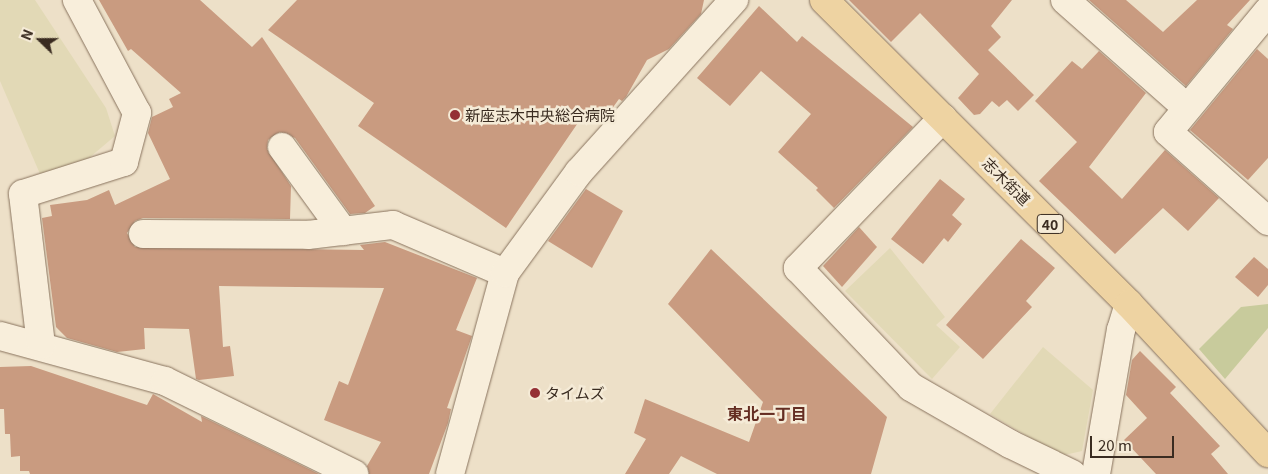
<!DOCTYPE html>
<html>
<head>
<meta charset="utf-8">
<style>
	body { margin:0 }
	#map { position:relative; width:1268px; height:474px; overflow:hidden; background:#ede0c8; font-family:Georgia,"Noto Sans JP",serif }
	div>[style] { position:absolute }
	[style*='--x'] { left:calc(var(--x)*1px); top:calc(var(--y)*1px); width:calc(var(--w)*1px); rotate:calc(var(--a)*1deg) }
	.farmland>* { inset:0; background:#e2d9b6 }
	.green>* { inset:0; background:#c8cb9c }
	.building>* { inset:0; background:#c99b80 }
	.roads { filter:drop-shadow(0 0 1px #89735e) drop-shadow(0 0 1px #89735e) }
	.minor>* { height:28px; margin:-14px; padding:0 14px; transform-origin:14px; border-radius:14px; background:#f8eedb }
	.primary>* { height:28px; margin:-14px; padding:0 14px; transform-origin:14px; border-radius:14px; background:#eed3a2 }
	.dots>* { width:14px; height:14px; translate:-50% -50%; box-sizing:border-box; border:2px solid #f5ebd7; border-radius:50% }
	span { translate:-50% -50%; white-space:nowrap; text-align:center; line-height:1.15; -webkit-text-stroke:5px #f5ebd7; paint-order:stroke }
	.shield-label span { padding:1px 4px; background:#f5ebd7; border:1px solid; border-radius:4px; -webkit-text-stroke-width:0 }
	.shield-label { font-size:14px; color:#3a2c21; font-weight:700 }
	.poi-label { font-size:15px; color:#3a2c21 }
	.left { translate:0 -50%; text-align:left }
	.street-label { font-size:15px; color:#3a2c21 }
	.neighbourhood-label { font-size:16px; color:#642d22; font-weight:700 }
	.north { position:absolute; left:15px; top:15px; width:50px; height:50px; -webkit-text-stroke:4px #f5ebd7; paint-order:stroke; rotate:292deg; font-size:14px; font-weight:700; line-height:20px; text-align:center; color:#3a2c21 }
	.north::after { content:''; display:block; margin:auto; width:18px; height:22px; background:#3a2c21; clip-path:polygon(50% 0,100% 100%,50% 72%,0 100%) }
	.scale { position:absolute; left:1090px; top:436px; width:84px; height:22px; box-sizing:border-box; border:2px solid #3a2c21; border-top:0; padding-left:6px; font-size:15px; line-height:18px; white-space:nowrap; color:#3a2c21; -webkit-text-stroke:4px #f5ebd7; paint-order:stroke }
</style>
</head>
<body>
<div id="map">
	<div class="farmland">
		<div style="clip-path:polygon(0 0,35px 0,106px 108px,115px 136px,83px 163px,40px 174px,0 81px)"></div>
		<div style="clip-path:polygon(890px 248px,945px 317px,936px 325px,960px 347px,932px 379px,845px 291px)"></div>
		<div style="clip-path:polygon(1043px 347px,1093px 390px,1082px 451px,1060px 456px,990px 414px)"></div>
	</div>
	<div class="green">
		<div style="clip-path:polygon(1268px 304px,1268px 328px,1225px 379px,1199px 349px,1241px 307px)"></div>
	</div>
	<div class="building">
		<div style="clip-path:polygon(99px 0,200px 0,252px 47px,262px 37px,375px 206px,365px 213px,350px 214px,295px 138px,280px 132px,268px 140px,267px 149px,291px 186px,290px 219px,143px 218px,135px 221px,127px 233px,135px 247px,364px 250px,360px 245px,385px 242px,477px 278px,456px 330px,472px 336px,447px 408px,451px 409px,448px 423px,429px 474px,369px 474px,367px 466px,381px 442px,324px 420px,339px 381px,348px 385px,384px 288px,219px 286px,223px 347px,230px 346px,234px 376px,199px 380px,196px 379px,189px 329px,144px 328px,145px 349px,117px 352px,67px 338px,56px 327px,42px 218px,52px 216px,50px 205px,87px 200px,109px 190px,115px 205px,170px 179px,148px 133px,152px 117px,173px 107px,169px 99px,181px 93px,131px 49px,128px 51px)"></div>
		<div style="clip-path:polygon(297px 0,704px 0,701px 14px,669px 49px,647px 60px,626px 97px,622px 101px,619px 99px,601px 124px,584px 114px,506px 228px,358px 126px,374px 103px,268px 30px)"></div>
		<div style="clip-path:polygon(849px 0,1012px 0,991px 26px,1001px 37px,988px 50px,1034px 95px,1018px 111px,1007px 100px,999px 107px,992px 101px,980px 114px,974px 115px,958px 98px,979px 74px,920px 13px,891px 42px)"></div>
		<div style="clip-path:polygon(1089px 0,1126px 0,1163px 32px,1197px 0,1250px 0,1227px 25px,1233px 29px,1186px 86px)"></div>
		<div style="clip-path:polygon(759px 6px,797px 42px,802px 36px,913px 127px,834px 208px,816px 190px,818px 188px,778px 152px,811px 114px,761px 71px,730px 106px,697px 78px)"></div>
		<div style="clip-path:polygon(1257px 49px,1268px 59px,1268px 158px,1248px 180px,1190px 130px)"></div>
		<div style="clip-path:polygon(1099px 51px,1146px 93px,1089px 167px,1122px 199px,1165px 150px,1219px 198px,1188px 231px,1163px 208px,1115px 254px,1039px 181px,1077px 142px,1035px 101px,1072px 61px,1082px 69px)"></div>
		<div style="clip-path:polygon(940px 179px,965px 199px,952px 215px,962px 224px,948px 242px,944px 238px,923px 264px,891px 239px)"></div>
		<div style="clip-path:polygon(586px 189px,623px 211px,592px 268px,548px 241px)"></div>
		<div style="clip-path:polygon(859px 227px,877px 247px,842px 287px,823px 266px)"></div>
		<div style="clip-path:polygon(1021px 239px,1055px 268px,1026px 301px,1032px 307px,983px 359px,946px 325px)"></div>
		<div style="clip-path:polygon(711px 249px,887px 417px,871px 474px,717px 474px,681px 456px,669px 474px,625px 474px,646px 439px,634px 433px,645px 399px,749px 442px,763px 402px,668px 304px)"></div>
		<div style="clip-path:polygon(1254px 257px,1268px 269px,1268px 285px,1258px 297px,1235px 277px)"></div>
		<div style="clip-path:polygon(1140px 351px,1176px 387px,1170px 393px,1220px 446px,1211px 454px,1228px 474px,1156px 474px,1124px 440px,1147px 418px,1126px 395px,1132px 360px)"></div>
		<div style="clip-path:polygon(31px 366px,147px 405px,153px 394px,202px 422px,201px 416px,319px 474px,30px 474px,29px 471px,20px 471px,20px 456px,11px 457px,10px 434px,5px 434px,4px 409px,0 409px,0 367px)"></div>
	</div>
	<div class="roads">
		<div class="minor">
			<div style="--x:1065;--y:0;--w:163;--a:41.5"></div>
			<div style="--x:1268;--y:11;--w:157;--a:129.6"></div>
			<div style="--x:1168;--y:132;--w:134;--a:41.7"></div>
			<div style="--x:943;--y:118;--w:209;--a:134"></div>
			<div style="--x:798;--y:268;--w:164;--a:46.5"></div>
			<div style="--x:911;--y:387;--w:114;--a:29.9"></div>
			<div style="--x:1010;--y:444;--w:69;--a:25.8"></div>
			<div style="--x:282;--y:147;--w:104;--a:54"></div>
			<div style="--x:143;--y:234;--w:165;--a:0.3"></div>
			<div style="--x:308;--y:235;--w:86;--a:-6.7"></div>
			<div style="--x:393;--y:225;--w:122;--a:23.2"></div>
			<div style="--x:0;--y:336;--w:171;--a:15.3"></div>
			<div style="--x:165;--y:381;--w:211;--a:26.2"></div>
			<div style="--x:41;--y:345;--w:152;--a:-96.8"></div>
			<div style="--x:23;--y:194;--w:106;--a:-17.6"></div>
			<div style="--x:124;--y:162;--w:51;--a:-75.1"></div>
			<div style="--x:137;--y:113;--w:128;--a:-118"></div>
			<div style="--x:450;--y:474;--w:208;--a:-74.7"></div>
			<div style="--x:505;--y:273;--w:125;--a:-53.8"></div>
			<div style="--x:579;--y:172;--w:232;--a:-48"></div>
			<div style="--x:1096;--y:474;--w:146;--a:-80.2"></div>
			<div style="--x:1121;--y:330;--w:27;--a:-73"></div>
		</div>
		<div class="primary">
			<div style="--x:824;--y:0;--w:431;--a:44.9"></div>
			<div style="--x:1129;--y:304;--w:204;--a:47"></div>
		</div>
	</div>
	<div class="dots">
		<div style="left:455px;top:115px;background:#953035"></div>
		<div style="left:535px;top:393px;background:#953035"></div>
	</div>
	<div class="shield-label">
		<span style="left:1050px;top:224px">40</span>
	</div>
	<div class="poi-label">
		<span class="left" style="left:465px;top:115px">新座志木中央総合病院</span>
		<span class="left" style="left:545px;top:393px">タイムズ</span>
	</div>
	<div class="street-label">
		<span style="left:1007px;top:181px;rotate:45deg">志木街道</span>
	</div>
	<div class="neighbourhood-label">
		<span style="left:767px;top:413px">東北一丁目</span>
	</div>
	<div class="north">N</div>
	<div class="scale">20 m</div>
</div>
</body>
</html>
